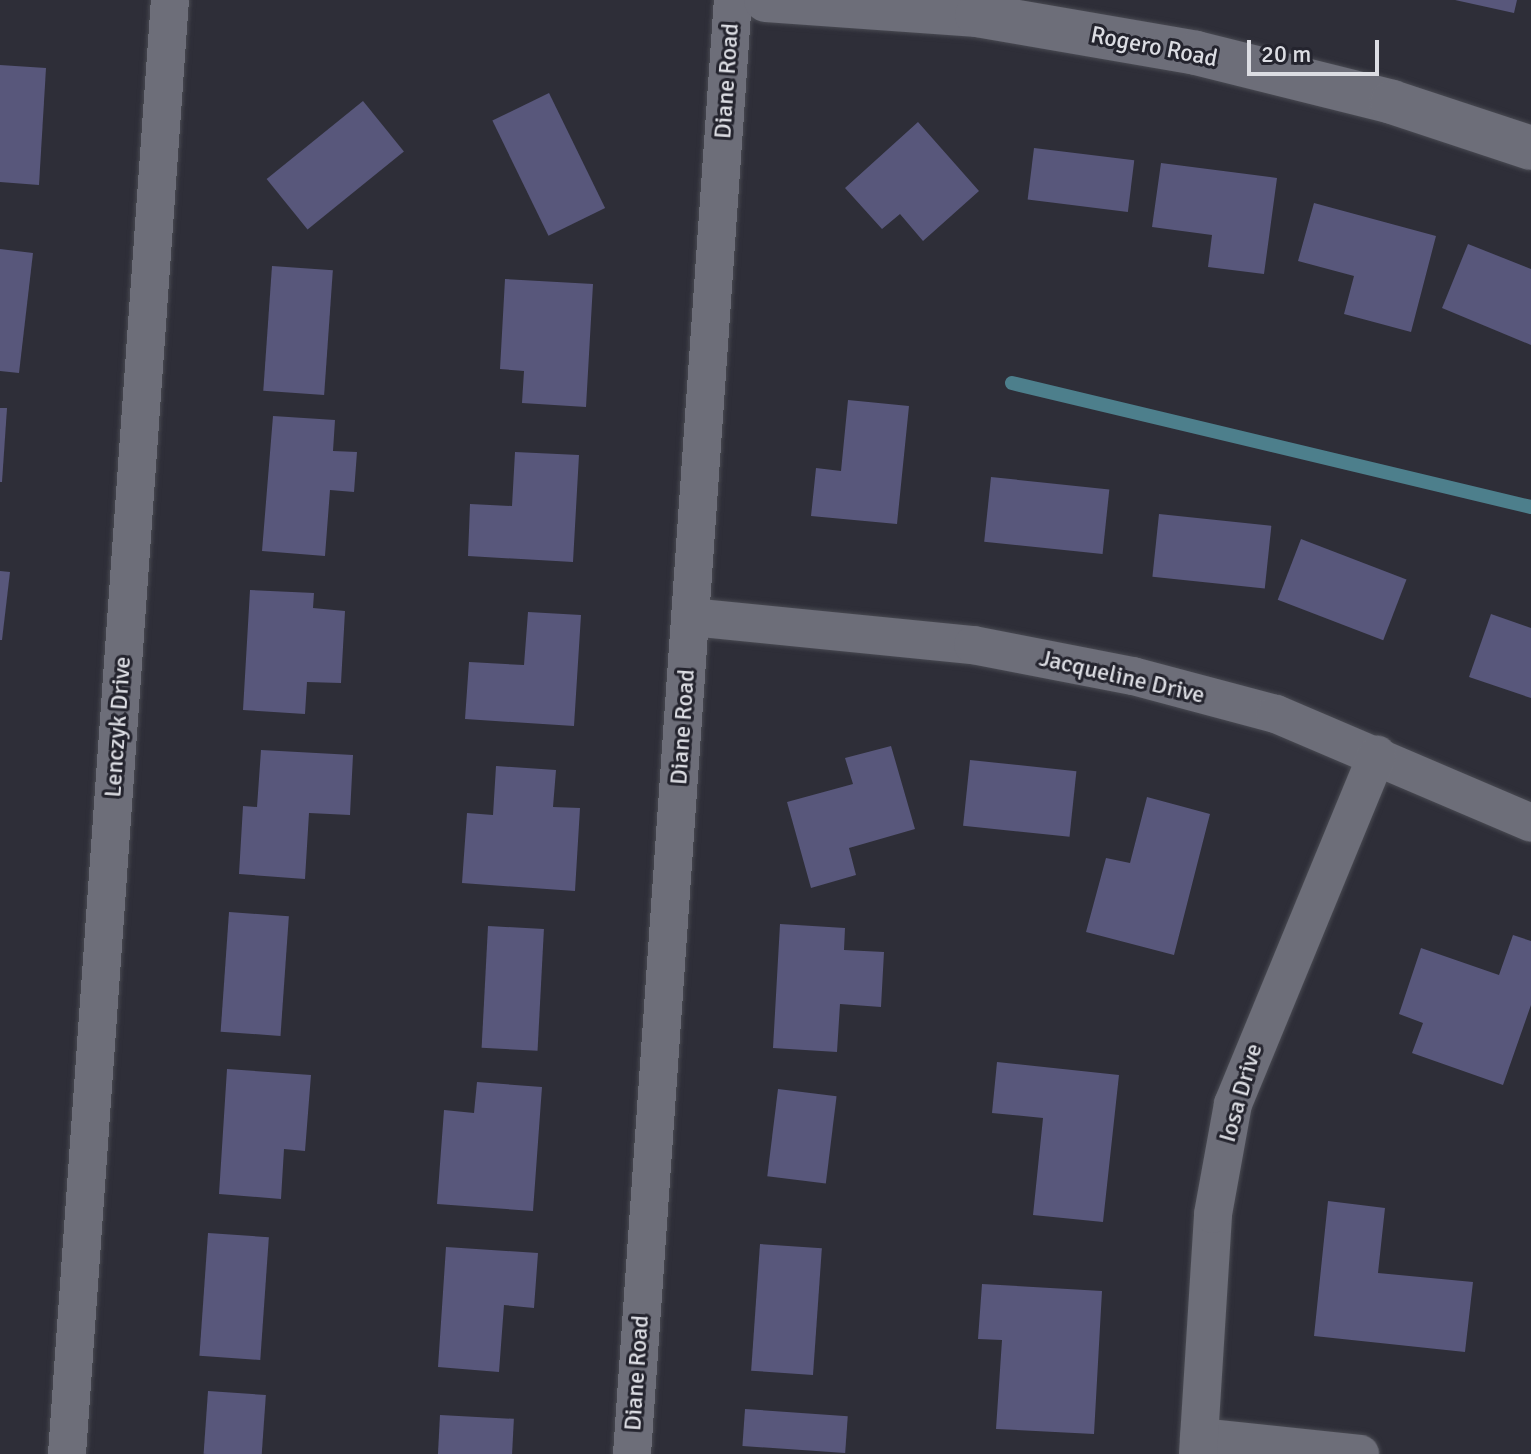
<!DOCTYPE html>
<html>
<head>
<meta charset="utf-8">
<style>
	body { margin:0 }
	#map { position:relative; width:1531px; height:1454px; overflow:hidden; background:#2e2e38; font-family:Signika,sans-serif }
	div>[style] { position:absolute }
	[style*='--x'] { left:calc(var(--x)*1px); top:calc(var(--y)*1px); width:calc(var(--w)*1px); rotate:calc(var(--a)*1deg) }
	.stream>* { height:14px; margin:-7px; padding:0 7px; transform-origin:7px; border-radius:7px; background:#4d7f8c }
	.building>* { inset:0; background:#58577b; transform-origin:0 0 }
	.roads { filter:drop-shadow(0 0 2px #494a52) drop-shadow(0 0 2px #494a52) }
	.minor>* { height:38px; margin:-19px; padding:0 19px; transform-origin:19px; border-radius:19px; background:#6d6e79 }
	.tertiary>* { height:44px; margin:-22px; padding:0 22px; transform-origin:22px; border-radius:22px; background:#6d6e79 }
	span { translate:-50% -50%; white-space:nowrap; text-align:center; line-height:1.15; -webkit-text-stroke:6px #24242e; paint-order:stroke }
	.street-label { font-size:24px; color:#dcdde3 }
	.scale { position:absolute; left:1247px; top:40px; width:132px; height:36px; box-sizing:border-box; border:4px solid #dcdde3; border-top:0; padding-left:10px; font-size:24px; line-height:28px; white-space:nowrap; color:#dcdde3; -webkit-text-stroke:6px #24242e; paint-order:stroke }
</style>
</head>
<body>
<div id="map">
	<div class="stream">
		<div style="--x:1012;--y:383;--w:534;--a:13.44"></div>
	</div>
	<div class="building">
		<div style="clip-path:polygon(1455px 0,1517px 0,1514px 13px)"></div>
		<div style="clip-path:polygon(0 65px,46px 68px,39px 185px,0 182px)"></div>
		<div style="left:549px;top:93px;width:128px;height:63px;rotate:64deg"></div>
		<div style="left:363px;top:101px;width:65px;height:124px;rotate:51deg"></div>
		<div style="clip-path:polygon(918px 122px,979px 191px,923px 241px,900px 214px,882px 229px,845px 188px)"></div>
		<div style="left:1034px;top:148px;width:101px;height:52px;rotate:7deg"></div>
		<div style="clip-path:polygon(1161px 163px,1277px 178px,1264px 274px,1208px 267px,1212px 235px,1152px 227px)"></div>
		<div style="clip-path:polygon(1314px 203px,1436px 236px,1411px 332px,1344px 314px,1354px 276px,1298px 261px)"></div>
		<div style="clip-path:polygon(1468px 244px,1531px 269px,1531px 345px,1442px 308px)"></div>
		<div style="clip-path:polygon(0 249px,33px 253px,19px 373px,0 371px)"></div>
		<div style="left:272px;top:266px;width:61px;height:125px;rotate:4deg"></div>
		<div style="clip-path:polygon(505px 279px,593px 284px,586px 407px,522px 403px,524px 371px,500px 369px)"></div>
		<div style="clip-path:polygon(848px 400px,909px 406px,897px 524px,811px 516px,816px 468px,841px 471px)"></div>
		<div style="clip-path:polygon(0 408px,7px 408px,2px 482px,0 482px)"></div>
		<div style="clip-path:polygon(273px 416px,335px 420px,333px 451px,357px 452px,354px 492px,330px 490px,325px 556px,262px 551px)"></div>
		<div style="clip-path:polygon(515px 452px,579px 455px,573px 562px,468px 556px,470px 504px,512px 506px)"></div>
		<div style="left:991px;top:477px;width:119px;height:65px;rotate:6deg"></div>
		<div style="left:1159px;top:514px;width:113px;height:63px;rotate:6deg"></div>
		<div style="left:1301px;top:539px;width:113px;height:65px;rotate:21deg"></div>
		<div style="clip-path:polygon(0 571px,10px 572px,2px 640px,0 640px)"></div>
		<div style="clip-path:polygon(250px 590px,314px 593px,313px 608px,345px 611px,341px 683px,307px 682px,305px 714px,243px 710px)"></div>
		<div style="clip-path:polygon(528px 612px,581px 615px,574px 726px,465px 719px,469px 662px,524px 665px)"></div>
		<div style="clip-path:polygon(1491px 614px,1531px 628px,1531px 698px,1469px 677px)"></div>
		<div style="clip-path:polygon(891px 746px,915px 829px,849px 848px,856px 875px,811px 888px,787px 802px,853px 784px,845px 758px)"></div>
		<div style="clip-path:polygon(261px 750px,353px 755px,350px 815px,309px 813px,305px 879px,239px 874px,243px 806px,257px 807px)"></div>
		<div style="left:970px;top:760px;width:107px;height:66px;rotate:6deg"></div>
		<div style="clip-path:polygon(496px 766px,556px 770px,553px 807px,580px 808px,575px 891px,462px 883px,467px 813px,493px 815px)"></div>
		<div style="clip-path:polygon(1147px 797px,1210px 814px,1174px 955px,1086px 932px,1106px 858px,1130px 863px)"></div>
		<div style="left:229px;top:912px;width:60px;height:120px;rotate:4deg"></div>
		<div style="clip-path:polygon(780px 924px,845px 928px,844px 950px,884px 952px,881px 1007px,840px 1004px,837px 1052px,773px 1048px)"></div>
		<div style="left:488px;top:926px;width:56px;height:122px;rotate:3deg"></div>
		<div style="clip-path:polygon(1513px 935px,1531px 941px,1531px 1005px,1503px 1085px,1412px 1053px,1423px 1023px,1399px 1014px,1421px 948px,1499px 975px)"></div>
		<div style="clip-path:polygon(997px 1062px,1119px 1075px,1103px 1222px,1033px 1215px,1043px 1118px,992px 1113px)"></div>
		<div style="clip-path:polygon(227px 1069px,311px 1075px,305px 1151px,284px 1149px,281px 1199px,219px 1194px)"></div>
		<div style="clip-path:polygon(477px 1082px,542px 1087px,533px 1211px,437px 1204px,444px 1110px,474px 1113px)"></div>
		<div style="left:778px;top:1089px;width:59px;height:88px;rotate:7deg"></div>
		<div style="clip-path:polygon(1328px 1201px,1385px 1208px,1378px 1273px,1473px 1282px,1465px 1352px,1314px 1336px)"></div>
		<div style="left:208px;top:1233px;width:61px;height:123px;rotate:4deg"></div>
		<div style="left:760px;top:1244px;width:62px;height:127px;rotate:4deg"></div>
		<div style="clip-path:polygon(446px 1247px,538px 1253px,534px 1308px,504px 1305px,499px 1372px,438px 1367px)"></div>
		<div style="clip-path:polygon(982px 1284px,1102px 1291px,1094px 1434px,996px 1429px,1002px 1340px,978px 1339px)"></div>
		<div style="left:208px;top:1391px;width:58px;height:63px;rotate:4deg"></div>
		<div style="left:745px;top:1409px;width:103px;height:37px;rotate:4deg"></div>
		<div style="left:440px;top:1415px;width:74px;height:39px;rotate:3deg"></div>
	</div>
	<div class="roads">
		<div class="minor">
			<div style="--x:691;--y:617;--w:283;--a:5.7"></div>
			<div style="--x:973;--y:645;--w:163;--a:11"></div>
			<div style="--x:1133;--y:676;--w:148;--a:14.9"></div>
			<div style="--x:1276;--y:714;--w:277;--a:23.1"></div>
			<div style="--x:1199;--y:1437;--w:162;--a:6"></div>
			<div style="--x:67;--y:1454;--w:1458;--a:-85.95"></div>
			<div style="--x:632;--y:1454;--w:1458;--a:-86.03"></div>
			<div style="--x:1198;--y:1454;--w:240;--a:-86.4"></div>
			<div style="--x:1213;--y:1214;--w:112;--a:-79.7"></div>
			<div style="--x:1233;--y:1104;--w:378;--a:-67.6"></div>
		</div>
		<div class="tertiary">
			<div style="--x:766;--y:0;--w:212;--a:4.1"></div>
			<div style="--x:977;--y:15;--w:222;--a:9.8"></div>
			<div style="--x:1196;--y:53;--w:202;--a:14"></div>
			<div style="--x:1392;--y:102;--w:146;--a:18.3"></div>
		</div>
	</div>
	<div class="street-label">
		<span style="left:1154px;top:47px;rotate:11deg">Rogero Road</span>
		<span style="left:727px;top:81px;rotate:-86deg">Diane Road</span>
		<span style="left:1122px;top:677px;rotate:13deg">Jacqueline Drive</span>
		<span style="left:118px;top:727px;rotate:-86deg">Lenczyk Drive</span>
		<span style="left:683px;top:727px;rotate:-86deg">Diane Road</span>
		<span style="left:1241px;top:1093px;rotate:-74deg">Iosa Drive</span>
		<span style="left:637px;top:1373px;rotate:-86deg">Diane Road</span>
	</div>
	<div class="scale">20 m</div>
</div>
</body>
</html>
